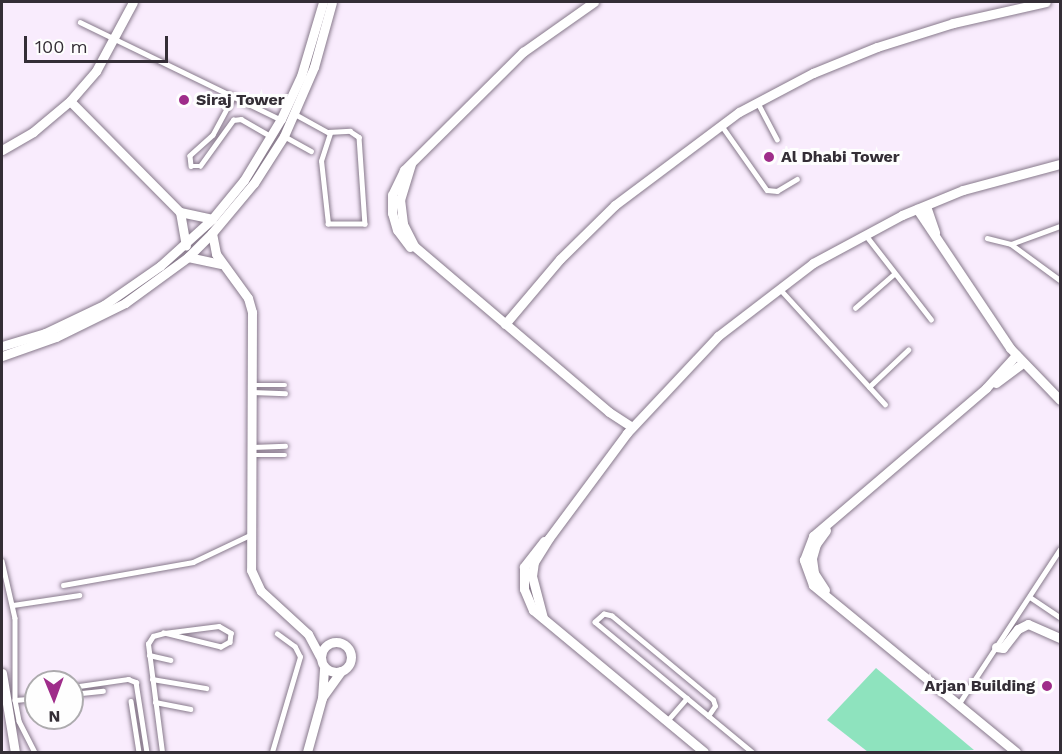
<!DOCTYPE html>
<html>
<head>
<meta charset="utf-8">
<style>
	body { margin:0 }
	#map { position:relative; width:1062px; height:754px; overflow:hidden; background:#f9ecfd; font-family:"Work Sans",sans-serif }
	div>[style] { position:absolute }
	[style*='--x'] { left:calc(var(--x)*1px); top:calc(var(--y)*1px); width:calc(var(--w)*1px); rotate:calc(var(--a)*1deg) }
	.green>* { inset:0; background:#8ee3be }
	.roads { filter:drop-shadow(0 0 2px #87798b) drop-shadow(0 0 2px #87798b) }
	.lane>* { height:4.5px; margin:-2.25px; padding:0 2.25px; transform-origin:2.25px; border-radius:2.25px; background:#fff }
	.street>* { height:9px; margin:-4.5px; padding:0 4.5px; transform-origin:4.5px; border-radius:4.5px; background:#fff }
	.street>.ring { margin:-4.5px; padding:0; box-sizing:content-box; background:none; border:9px solid #fff; border-radius:50% }
	.dots>* { width:16px; height:16px; translate:-50% -50%; box-sizing:border-box; border:3px solid #fefefe; border-radius:50% }
	span { translate:-50% -50%; white-space:nowrap; text-align:center; line-height:1.15; -webkit-text-stroke:6px #fefefe; paint-order:stroke }
	.poi-label { font-size:16px; color:#342e36; font-weight:700 }
	.left { translate:0 -50%; text-align:left }
	.right { translate:-100% -50%; text-align:right }
	.frame { position:absolute; inset:0; border:3px solid #342e36; pointer-events:none }
	.north { position:absolute; left:24px; top:670px; width:60px; height:60px; box-sizing:border-box; background:#fefefe; border:2px solid #adabae; border-radius:50%; rotate:179deg; font-size:16px; font-weight:700; line-height:24px; text-align:center; color:#342e36 }
	.north::after { content:''; display:block; margin:auto; width:21px; height:27px; background:#9f2d8a; clip-path:polygon(50% 0,100% 100%,50% 72%,0 100%) }
	.scale { position:absolute; left:24px; top:36px; width:144px; height:27px; box-sizing:border-box; border:3px solid #342e36; border-top:0; padding-left:8px; font-size:18px; line-height:21px; white-space:nowrap; color:#342e36; -webkit-text-stroke:4px #fefefe; paint-order:stroke }
</style>
</head>
<body>
<div id="map">
	<div class="green">
		<div style="clip-path:polygon(876px 668px,974px 750px,868px 752px,827px 720px)"></div>
	</div>
	<div class="roads">
		<div class="lane">
			<div style="--x:80;--y:22;--w:222;--a:25.9"></div>
			<div style="--x:234;--y:96;--w:44;--a:118.3"></div>
			<div style="--x:213;--y:135;--w:31;--a:138"></div>
			<div style="--x:190;--y:156;--w:10;--a:84"></div>
			<div style="--x:191;--y:166;--w:9;--a:0"></div>
			<div style="--x:200;--y:166;--w:57;--a:-54.3"></div>
			<div style="--x:233;--y:120;--w:8;--a:-7"></div>
			<div style="--x:241;--y:119;--w:34;--a:30"></div>
			<div style="--x:758;--y:103;--w:41;--a:62.2"></div>
			<div style="--x:295;--y:114;--w:38;--a:29"></div>
			<div style="--x:328;--y:132;--w:22;--a:-3"></div>
			<div style="--x:350;--y:131;--w:11;--a:34"></div>
			<div style="--x:359;--y:137;--w:87;--a:86.1"></div>
			<div style="--x:365;--y:224;--w:37;--a:180"></div>
			<div style="--x:328;--y:224;--w:63;--a:-96.3"></div>
			<div style="--x:321;--y:161;--w:29;--a:-72"></div>
			<div style="--x:722;--y:126;--w:78;--a:54.9"></div>
			<div style="--x:767;--y:190;--w:10;--a:6"></div>
			<div style="--x:777;--y:191;--w:23;--a:-31"></div>
			<div style="--x:284;--y:136;--w:31;--a:29"></div>
			<div style="--x:865;--y:234;--w:108;--a:52.2"></div>
			<div style="--x:987;--y:238;--w:25;--a:14"></div>
			<div style="--x:1011;--y:244;--w:61;--a:36.3"></div>
			<div style="--x:1011;--y:244;--w:52;--a:-20.2"></div>
			<div style="--x:780;--y:289;--w:156;--a:47.6"></div>
			<div style="--x:855;--y:308;--w:52;--a:-41.1"></div>
			<div style="--x:252;--y:385;--w:33;--a:0"></div>
			<div style="--x:869;--y:387;--w:54;--a:-43.5"></div>
			<div style="--x:252;--y:392;--w:33;--a:2"></div>
			<div style="--x:252;--y:447;--w:33;--a:-2"></div>
			<div style="--x:252;--y:455;--w:33;--a:0"></div>
			<div style="--x:2;--y:561;--w:58;--a:77.2"></div>
			<div style="--x:15;--y:618;--w:82;--a:90"></div>
			<div style="--x:15;--y:700;--w:21;--a:79"></div>
			<div style="--x:19;--y:721;--w:35;--a:63"></div>
			<div style="--x:63;--y:585;--w:132;--a:-10"></div>
			<div style="--x:193;--y:562;--w:63;--a:-25.3"></div>
			<div style="--x:1030;--y:597;--w:36;--a:34"></div>
			<div style="--x:13;--y:605;--w:67;--a:-8.6"></div>
			<div style="--x:219;--y:626;--w:14;--a:30"></div>
			<div style="--x:231;--y:633;--w:9;--a:96"></div>
			<div style="--x:230;--y:642;--w:10;--a:151"></div>
			<div style="--x:221;--y:647;--w:59;--a:-166.2"></div>
			<div style="--x:164;--y:633;--w:55;--a:-7.3"></div>
			<div style="--x:149;--y:655;--w:22;--a:13"></div>
			<div style="--x:152;--y:679;--w:55;--a:9.5"></div>
			<div style="--x:72;--y:687;--w:57;--a:-8.1"></div>
			<div style="--x:128;--y:679;--w:9;--a:21"></div>
			<div style="--x:136;--y:682;--w:71;--a:81.1"></div>
			<div style="--x:72;--y:694;--w:31;--a:-6"></div>
			<div style="--x:15;--y:700;--w:21;--a:-5"></div>
			<div style="--x:131;--y:701;--w:52;--a:81.1"></div>
			<div style="--x:155;--y:702;--w:36;--a:11"></div>
			<div style="--x:958;--y:705;--w:186;--a:-56.8"></div>
			<div style="--x:708;--y:716;--w:12;--a:-55"></div>
			<div style="--x:715;--y:706;--w:6;--a:-108"></div>
			<div style="--x:713;--y:700;--w:131;--a:-140.3"></div>
			<div style="--x:612;--y:616;--w:8;--a:-166"></div>
			<div style="--x:604;--y:614;--w:12;--a:138"></div>
			<div style="--x:595;--y:622;--w:204;--a:39.6"></div>
			<div style="--x:667;--y:721;--w:30;--a:-49"></div>
			<div style="--x:162;--y:752;--w:109;--a:-97.4"></div>
			<div style="--x:148;--y:644;--w:9;--a:-58"></div>
			<div style="--x:153;--y:636;--w:11;--a:-15"></div>
			<div style="--x:272;--y:752;--w:99;--a:-73.6"></div>
			<div style="--x:300;--y:657;--w:11;--a:-117"></div>
			<div style="--x:295;--y:647;--w:22;--a:-144"></div>
		</div>
		<div class="street">
			<div style="--x:70;--y:101;--w:156;--a:45.3"></div>
			<div style="--x:180;--y:212;--w:33;--a:12"></div>
			<div style="--x:2;--y:150;--w:36;--a:-30"></div>
			<div style="--x:33;--y:132;--w:48;--a:-40"></div>
			<div style="--x:70;--y:101;--w:40;--a:-49"></div>
			<div style="--x:96;--y:71;--w:78;--a:-61.8"></div>
			<div style="--x:411;--y:164;--w:37;--a:107"></div>
			<div style="--x:400;--y:199;--w:25;--a:83"></div>
			<div style="--x:403;--y:224;--w:25;--a:63"></div>
			<div style="--x:414;--y:246;--w:256;--a:40.4"></div>
			<div style="--x:609;--y:412;--w:27;--a:33"></div>
			<div style="--x:926;--y:206;--w:28;--a:71"></div>
			<div style="--x:917;--y:209;--w:167;--a:56.2"></div>
			<div style="--x:1010;--y:348;--w:72;--a:46.1"></div>
			<div style="--x:180;--y:212;--w:34;--a:80"></div>
			<div style="--x:212;--y:233;--w:21;--a:79"></div>
			<div style="--x:216;--y:254;--w:54;--a:54"></div>
			<div style="--x:248;--y:298;--w:15;--a:74"></div>
			<div style="--x:252;--y:312;--w:258;--a:90.2"></div>
			<div style="--x:251;--y:570;--w:23;--a:65"></div>
			<div style="--x:261;--y:591;--w:64;--a:42.5"></div>
			<div style="--x:308;--y:634;--w:26;--a:62"></div>
			<div style="--x:410;--y:247;--w:21;--a:-127"></div>
			<div style="--x:397;--y:230;--w:18;--a:-106"></div>
			<div style="--x:392;--y:213;--w:18;--a:-90"></div>
			<div style="--x:392;--y:195;--w:28;--a:-64"></div>
			<div style="--x:404;--y:170;--w:168;--a:-44.8"></div>
			<div style="--x:523;--y:52;--w:87;--a:-35.2"></div>
			<div style="--x:188;--y:257;--w:34;--a:12"></div>
			<div style="--x:505;--y:324;--w:85;--a:-49.8"></div>
			<div style="--x:560;--y:259;--w:77;--a:-44.5"></div>
			<div style="--x:615;--y:205;--w:155;--a:-36.9"></div>
			<div style="--x:739;--y:112;--w:84;--a:-27.8"></div>
			<div style="--x:813;--y:73;--w:69;--a:-22.1"></div>
			<div style="--x:877;--y:47;--w:80;--a:-17.5"></div>
			<div style="--x:953;--y:23;--w:95;--a:-12.7"></div>
			<div style="--x:2;--y:346;--w:45;--a:-16.8"></div>
			<div style="--x:45;--y:333;--w:65;--a:-25.4"></div>
			<div style="--x:104;--y:305;--w:68;--a:-34.9"></div>
			<div style="--x:160;--y:266;--w:70;--a:-42.1"></div>
			<div style="--x:212;--y:219;--w:50;--a:-50.6"></div>
			<div style="--x:244;--y:180;--w:71;--a:-58.8"></div>
			<div style="--x:281;--y:119;--w:47;--a:-65.1"></div>
			<div style="--x:301;--y:76;--w:77;--a:-73.4"></div>
			<div style="--x:2;--y:356;--w:57;--a:-19.4"></div>
			<div style="--x:56;--y:337;--w:77;--a:-26.2"></div>
			<div style="--x:125;--y:303;--w:78;--a:-36.1"></div>
			<div style="--x:188;--y:257;--w:34;--a:-45"></div>
			<div style="--x:212;--y:233;--w:65;--a:-50"></div>
			<div style="--x:254;--y:183;--w:56;--a:-57.4"></div>
			<div style="--x:284;--y:136;--w:75;--a:-66.5"></div>
			<div style="--x:314;--y:67;--w:67;--a:-74.5"></div>
			<div style="--x:996;--y:383;--w:34;--a:-37"></div>
			<div style="--x:544;--y:541;--w:33;--a:128"></div>
			<div style="--x:524;--y:567;--w:22;--a:90"></div>
			<div style="--x:524;--y:589;--w:23;--a:67"></div>
			<div style="--x:533;--y:610;--w:222;--a:39.7"></div>
			<div style="--x:825;--y:590;--w:20;--a:-123"></div>
			<div style="--x:814;--y:573;--w:15;--a:-98"></div>
			<div style="--x:812;--y:558;--w:15;--a:-74"></div>
			<div style="--x:816;--y:544;--w:17;--a:-54"></div>
			<div style="--x:543;--y:618;--w:43;--a:-104.7"></div>
			<div style="--x:532;--y:576;--w:14;--a:-82"></div>
			<div style="--x:534;--y:562;--w:28;--a:-58"></div>
			<div style="--x:549;--y:538;--w:131;--a:-53.4"></div>
			<div style="--x:627;--y:433;--w:133;--a:-46.8"></div>
			<div style="--x:718;--y:336;--w:120;--a:-37.5"></div>
			<div style="--x:813;--y:263;--w:101;--a:-28.3"></div>
			<div style="--x:902;--y:215;--w:66;--a:-22.3"></div>
			<div style="--x:963;--y:190;--w:100;--a:-15"></div>
			<div class="ring" style="left:321px;top:642px;width:21px;height:21px"></div>
			<div style="--x:996;--y:647;--w:7;--a:8"></div>
			<div style="--x:1003;--y:648;--w:24;--a:-52"></div>
			<div style="--x:1018;--y:629;--w:11;--a:-27"></div>
			<div style="--x:1028;--y:624;--w:35;--a:24"></div>
			<div style="--x:2;--y:673;--w:80;--a:80.7"></div>
			<div style="--x:323;--y:696;--w:31;--a:-54"></div>
			<div style="--x:307;--y:752;--w:56;--a:-74.5"></div>
			<div style="--x:322;--y:698;--w:31;--a:-86"></div>
			<div style="--x:1016;--y:752;--w:263;--a:-140.6"></div>
			<div style="--x:813;--y:585;--w:27;--a:-110"></div>
			<div style="--x:804;--y:560;--w:26;--a:-69"></div>
			<div style="--x:813;--y:536;--w:228;--a:-40.5"></div>
			<div style="--x:986;--y:388;--w:45;--a:-47.7"></div>
		</div>
	</div>
	<div class="dots">
		<div style="left:184px;top:100px;background:#9f2d8a"></div>
		<div style="left:769px;top:157px;background:#9f2d8a"></div>
		<div style="left:1047px;top:686px;background:#9f2d8a"></div>
	</div>
	<div class="poi-label">
		<span class="left" style="left:196px;top:100px">Siraj Tower</span>
		<span class="left" style="left:781px;top:157px">Al Dhabi Tower</span>
		<span class="right" style="left:1035px;top:686px">Arjan Building</span>
	</div>
	<div class="frame"></div>
	<div class="north">N</div>
	<div class="scale">100 m</div>
</div>
</body>
</html>
